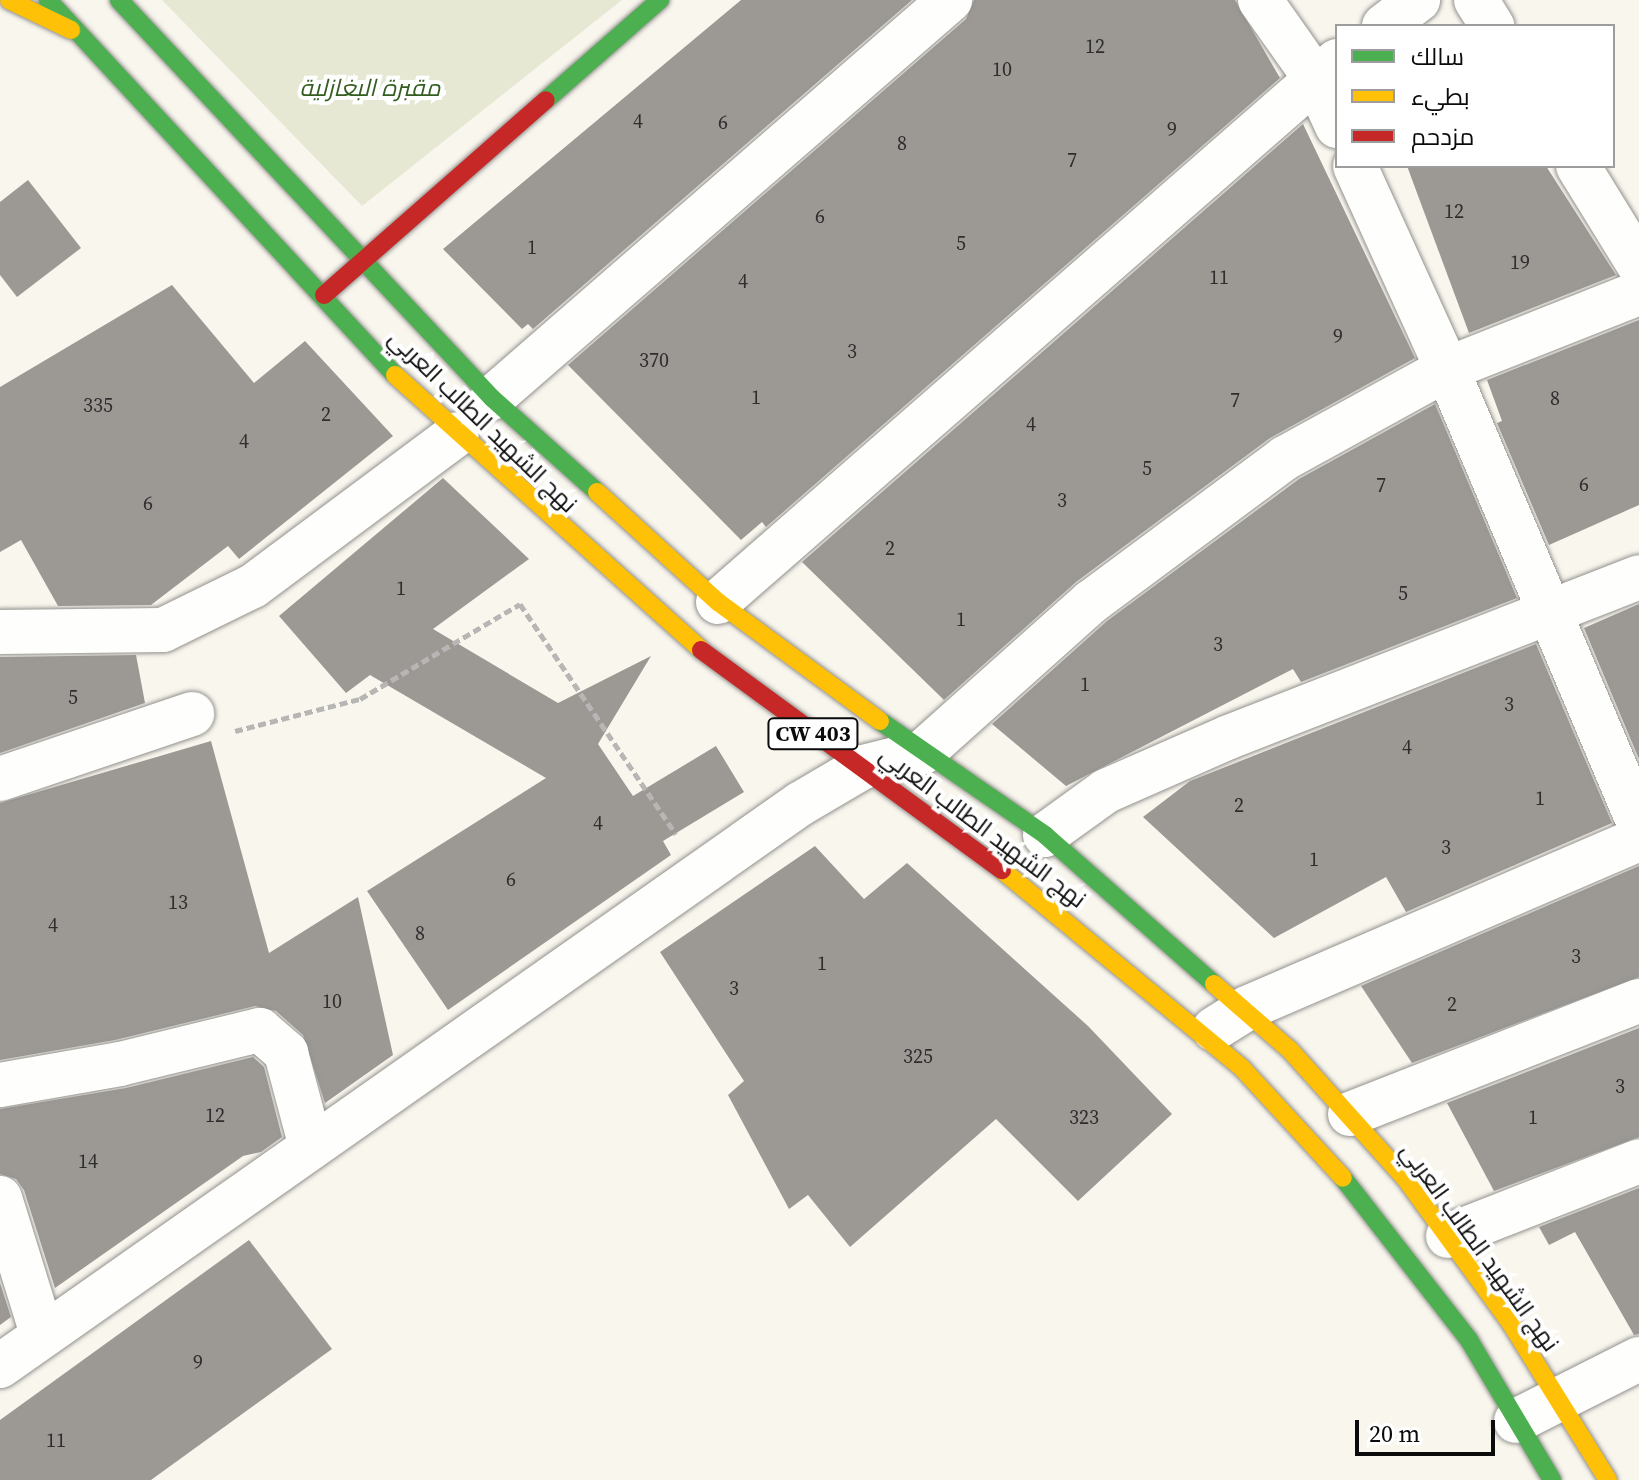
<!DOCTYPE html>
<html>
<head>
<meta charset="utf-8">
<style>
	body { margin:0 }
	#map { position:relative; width:1639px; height:1480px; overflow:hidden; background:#f9f6ee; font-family:"Source Serif 4",Cairo,serif }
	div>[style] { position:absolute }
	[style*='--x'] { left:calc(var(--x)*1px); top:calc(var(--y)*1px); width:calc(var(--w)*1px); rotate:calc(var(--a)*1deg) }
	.cemetery>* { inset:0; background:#e6e8d4 }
	.building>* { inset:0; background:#9c9995 }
	.path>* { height:5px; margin-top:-2.5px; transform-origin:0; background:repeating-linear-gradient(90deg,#b7b6b5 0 8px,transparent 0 12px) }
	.roads { filter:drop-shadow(0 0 2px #92918d) drop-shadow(0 0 2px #92918d) }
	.street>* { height:44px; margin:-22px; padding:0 22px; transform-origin:22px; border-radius:22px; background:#fefefc }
	.fast>* { height:18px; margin:-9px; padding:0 9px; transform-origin:9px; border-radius:9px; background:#4caf50 }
	.slow>* { height:18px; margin:-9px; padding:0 9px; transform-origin:9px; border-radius:9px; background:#ffc107 }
	.jam>* { height:18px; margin:-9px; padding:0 9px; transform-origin:9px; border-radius:9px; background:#c62828 }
	span { translate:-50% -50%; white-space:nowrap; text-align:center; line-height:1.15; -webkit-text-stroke:8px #fff; paint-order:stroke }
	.number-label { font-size:20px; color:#2f2e2e }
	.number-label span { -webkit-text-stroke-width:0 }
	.shield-label span { padding:2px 6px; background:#fff; border:2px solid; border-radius:6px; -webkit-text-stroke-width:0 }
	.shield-label { font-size:22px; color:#0b0b0b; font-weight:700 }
	.park-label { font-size:24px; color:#345d21; font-style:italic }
	.street-label { font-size:24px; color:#0b0b0b }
	.legend { position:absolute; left:1335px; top:24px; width:280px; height:144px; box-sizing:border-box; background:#fff; border:2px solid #9d9d9d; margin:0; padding:10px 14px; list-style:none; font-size:24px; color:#0b0b0b }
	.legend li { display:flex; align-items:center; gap:16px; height:40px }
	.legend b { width:40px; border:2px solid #9d9d9d }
	.scale { position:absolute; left:1355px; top:1420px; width:140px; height:36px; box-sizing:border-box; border:4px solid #0b0b0b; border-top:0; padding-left:10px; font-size:24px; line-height:28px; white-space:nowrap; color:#0b0b0b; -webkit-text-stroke:6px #fff; paint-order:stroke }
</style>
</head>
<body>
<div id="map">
	<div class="cemetery">
		<div style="clip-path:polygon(162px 0,622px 0,362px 206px)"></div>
	</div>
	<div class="building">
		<div style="clip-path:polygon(741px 0,912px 0,533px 329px,528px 324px,522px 329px,443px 249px)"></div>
		<div style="clip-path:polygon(974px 0,1235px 0,1280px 78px,766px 527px,762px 522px,741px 540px,568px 365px,966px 19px)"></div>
		<div style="clip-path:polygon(1303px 124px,1415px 358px,1270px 438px,1076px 582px,944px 700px,802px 562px)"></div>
		<div style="clip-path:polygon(1407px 166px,1546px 166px,1616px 275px,1469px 333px)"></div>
		<div style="clip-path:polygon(28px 180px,81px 248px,17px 297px,0 275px,0 202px)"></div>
		<div style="clip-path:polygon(172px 285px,254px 383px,305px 341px,393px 436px,239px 559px,228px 546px,151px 605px,58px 606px,21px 540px,0 552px,0 387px)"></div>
		<div style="clip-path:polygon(1639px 320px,1639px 505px,1549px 545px,1497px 423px,1502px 421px,1487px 380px)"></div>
		<div style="clip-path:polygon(1435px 404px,1517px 598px,1301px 682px,1293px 669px,1066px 786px,992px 724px,1107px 621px,1299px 479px)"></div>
		<div style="clip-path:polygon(443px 478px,529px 559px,433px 629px,558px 703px,651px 656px,598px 744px,633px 796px,716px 746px,744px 792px,663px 841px,671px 855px,448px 1010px,367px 891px,546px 778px,370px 675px,346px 693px,279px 616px)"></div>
		<div style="clip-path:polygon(1639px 604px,1639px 759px,1584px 628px)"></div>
		<div style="clip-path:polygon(1536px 644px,1612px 823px,1406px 912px,1386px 877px,1274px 938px,1143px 817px,1190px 781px)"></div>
		<div style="clip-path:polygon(136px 655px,145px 703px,0 753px,0 657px)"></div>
		<div style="clip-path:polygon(211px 741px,269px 953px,358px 897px,393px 1055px,325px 1103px,303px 1035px,276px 1011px,255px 1006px,115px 1040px,0 1060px,0 803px)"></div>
		<div style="clip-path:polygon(815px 846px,864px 899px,907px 863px,1088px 1026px,1172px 1114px,1078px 1201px,996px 1119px,850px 1247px,808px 1195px,789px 1209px,728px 1095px,744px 1081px,660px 952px)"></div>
		<div style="clip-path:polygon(1639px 866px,1639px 977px,1412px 1063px,1361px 986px)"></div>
		<div style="clip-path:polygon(1639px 1028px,1639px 1137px,1494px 1191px,1447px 1103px)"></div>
		<div style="clip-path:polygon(253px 1057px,264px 1067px,282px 1137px,261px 1152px,243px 1156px,55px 1288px,24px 1190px,16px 1179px,0 1174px,0 1109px,126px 1088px)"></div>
		<div style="clip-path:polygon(1639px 1188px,1639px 1334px,1634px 1335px,1575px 1232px,1549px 1245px,1539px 1227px)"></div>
		<div style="clip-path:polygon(249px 1240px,332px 1349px,151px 1480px,0 1480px,0 1420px)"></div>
		<div style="clip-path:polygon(0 1283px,11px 1317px,0 1325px)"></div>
	</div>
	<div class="path">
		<div style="--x:235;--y:731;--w:129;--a:-14.4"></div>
		<div style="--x:360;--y:699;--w:186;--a:-30.7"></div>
		<div style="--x:520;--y:604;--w:278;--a:55.9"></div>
	</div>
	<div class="roads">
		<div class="street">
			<div style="--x:1260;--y:0;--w:95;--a:54.8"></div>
			<div style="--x:1315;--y:78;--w:53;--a:65.4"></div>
			<div style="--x:1476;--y:0;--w:31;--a:58"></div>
			<div style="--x:1384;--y:26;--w:43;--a:-37.4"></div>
			<div style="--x:1355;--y:166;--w:223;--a:65.6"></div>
			<div style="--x:1447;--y:369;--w:493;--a:67.1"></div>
			<div style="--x:1578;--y:166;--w:116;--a:58.4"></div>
			<div style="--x:492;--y:398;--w:607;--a:-40.99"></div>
			<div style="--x:718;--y:602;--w:822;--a:-41.15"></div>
			<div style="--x:0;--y:632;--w:163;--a:-0.7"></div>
			<div style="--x:163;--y:630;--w:100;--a:-26.1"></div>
			<div style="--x:253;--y:586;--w:254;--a:-36.7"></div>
			<div style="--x:0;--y:779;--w:203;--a:-18.7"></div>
			<div style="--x:1045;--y:835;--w:75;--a:-35.8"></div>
			<div style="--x:1106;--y:791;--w:134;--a:-23.7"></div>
			<div style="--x:1229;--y:737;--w:440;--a:-21.3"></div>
			<div style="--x:1214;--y:1029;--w:39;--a:-32"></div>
			<div style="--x:1247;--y:1008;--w:427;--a:-23.3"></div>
			<div style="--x:0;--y:1085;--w:122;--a:-9.9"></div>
			<div style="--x:120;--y:1064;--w:144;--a:-13.7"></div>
			<div style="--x:260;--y:1030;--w:35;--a:41"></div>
			<div style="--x:286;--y:1053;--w:97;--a:75.1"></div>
			<div style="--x:1350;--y:1114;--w:310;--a:-21.4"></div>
			<div style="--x:0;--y:1198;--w:142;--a:72.8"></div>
			<div style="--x:1448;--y:1236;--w:205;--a:-21.4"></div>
			<div style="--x:0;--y:1366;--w:978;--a:-35.09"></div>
			<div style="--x:800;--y:804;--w:73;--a:-30.4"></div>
			<div style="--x:863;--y:767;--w:62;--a:-14"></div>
			<div style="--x:923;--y:752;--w:225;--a:-41.8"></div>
			<div style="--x:1091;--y:602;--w:242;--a:-36.6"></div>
			<div style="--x:1285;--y:458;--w:185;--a:-28.8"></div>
			<div style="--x:1447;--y:369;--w:206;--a:-21.6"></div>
			<div style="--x:1516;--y:1421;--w:138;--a:-26.8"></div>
		</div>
		<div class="fast">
			<div style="--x:48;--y:0;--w:511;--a:47.22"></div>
			<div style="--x:119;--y:0;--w:545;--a:46.86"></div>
			<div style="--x:492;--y:398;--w:141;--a:41.8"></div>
			<div style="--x:546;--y:100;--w:152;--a:-41.3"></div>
			<div style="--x:880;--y:721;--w:201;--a:34.6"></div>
			<div style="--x:1045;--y:835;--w:225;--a:41.4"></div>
			<div style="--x:1343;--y:1178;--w:205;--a:52.1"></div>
			<div style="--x:1469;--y:1340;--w:163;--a:59.3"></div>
		</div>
		<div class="slow">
			<div style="--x:9;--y:0;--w:69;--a:25.8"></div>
			<div style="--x:395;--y:375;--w:411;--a:41.9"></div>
			<div style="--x:597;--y:492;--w:164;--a:42.3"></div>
			<div style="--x:718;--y:602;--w:201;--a:36.3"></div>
			<div style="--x:1002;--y:870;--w:311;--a:39.5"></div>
			<div style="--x:1242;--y:1068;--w:149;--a:47.4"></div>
			<div style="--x:1214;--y:984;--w:101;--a:41"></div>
			<div style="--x:1290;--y:1050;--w:172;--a:48.1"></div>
			<div style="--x:1405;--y:1178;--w:178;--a:53.9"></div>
			<div style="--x:1510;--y:1322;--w:186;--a:58.2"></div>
		</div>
		<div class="jam">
			<div style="--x:324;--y:295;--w:295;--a:-41.3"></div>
			<div style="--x:701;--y:650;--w:373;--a:36.2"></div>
		</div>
	</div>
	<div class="number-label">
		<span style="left:1095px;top:46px">12</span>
		<span style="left:1002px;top:69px">10</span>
		<span style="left:638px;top:121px">4</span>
		<span style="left:723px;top:122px">6</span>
		<span style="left:1172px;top:129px">9</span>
		<span style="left:902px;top:143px">8</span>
		<span style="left:1072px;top:160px">7</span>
		<span style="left:1454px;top:211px">12</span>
		<span style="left:820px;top:216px">6</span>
		<span style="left:961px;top:243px">5</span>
		<span style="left:532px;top:247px">1</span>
		<span style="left:1520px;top:262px">19</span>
		<span style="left:1219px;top:277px">11</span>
		<span style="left:743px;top:281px">4</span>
		<span style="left:1338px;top:336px">9</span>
		<span style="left:852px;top:351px">3</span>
		<span style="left:654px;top:360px">370</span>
		<span style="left:756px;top:397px">1</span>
		<span style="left:1555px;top:398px">8</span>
		<span style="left:1235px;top:400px">7</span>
		<span style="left:98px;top:405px">335</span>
		<span style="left:326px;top:414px">2</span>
		<span style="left:1031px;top:424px">4</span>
		<span style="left:244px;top:441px">4</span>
		<span style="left:1147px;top:468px">5</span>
		<span style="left:1584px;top:484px">6</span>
		<span style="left:1381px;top:485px">7</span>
		<span style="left:1062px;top:500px">3</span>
		<span style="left:148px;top:503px">6</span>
		<span style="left:890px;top:548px">2</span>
		<span style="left:401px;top:588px">1</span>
		<span style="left:1403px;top:593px">5</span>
		<span style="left:961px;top:619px">1</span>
		<span style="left:1218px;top:644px">3</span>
		<span style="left:1085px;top:684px">1</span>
		<span style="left:73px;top:697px">5</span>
		<span style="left:1509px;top:704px">3</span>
		<span style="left:1407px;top:747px">4</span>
		<span style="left:1540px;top:798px">1</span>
		<span style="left:1239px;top:805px">2</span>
		<span style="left:598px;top:823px">4</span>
		<span style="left:1446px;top:847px">3</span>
		<span style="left:1314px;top:859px">1</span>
		<span style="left:511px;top:879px">6</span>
		<span style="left:178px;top:902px">13</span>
		<span style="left:53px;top:925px">4</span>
		<span style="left:420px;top:933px">8</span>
		<span style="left:1576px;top:956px">3</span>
		<span style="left:822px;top:963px">1</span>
		<span style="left:734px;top:988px">3</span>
		<span style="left:332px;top:1001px">10</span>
		<span style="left:1452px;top:1004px">2</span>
		<span style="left:918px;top:1056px">325</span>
		<span style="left:1620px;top:1086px">3</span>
		<span style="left:215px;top:1115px">12</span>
		<span style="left:1084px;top:1117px">323</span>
		<span style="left:1533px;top:1117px">1</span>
		<span style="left:88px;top:1161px">14</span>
		<span style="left:198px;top:1362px">9</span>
		<span style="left:56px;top:1440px">11</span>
	</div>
	<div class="shield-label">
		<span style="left:813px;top:734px">CW 403</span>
	</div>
	<div class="park-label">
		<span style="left:370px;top:88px">مقبرة البغازلية</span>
	</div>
	<div class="street-label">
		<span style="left:483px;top:421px;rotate:44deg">نهج الشهيد الطالب العربي</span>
		<span style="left:983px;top:827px;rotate:37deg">نهج الشهيد الطالب العربي</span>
		<span style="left:1480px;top:1247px;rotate:54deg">نهج الشهيد الطالب العربي</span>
	</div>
	<ul class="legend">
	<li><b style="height:10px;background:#4caf50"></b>سالك</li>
	<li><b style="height:10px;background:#ffc107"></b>بطيء</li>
	<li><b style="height:10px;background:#c62828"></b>مزدحم</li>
	</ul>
	<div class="scale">20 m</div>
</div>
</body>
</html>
